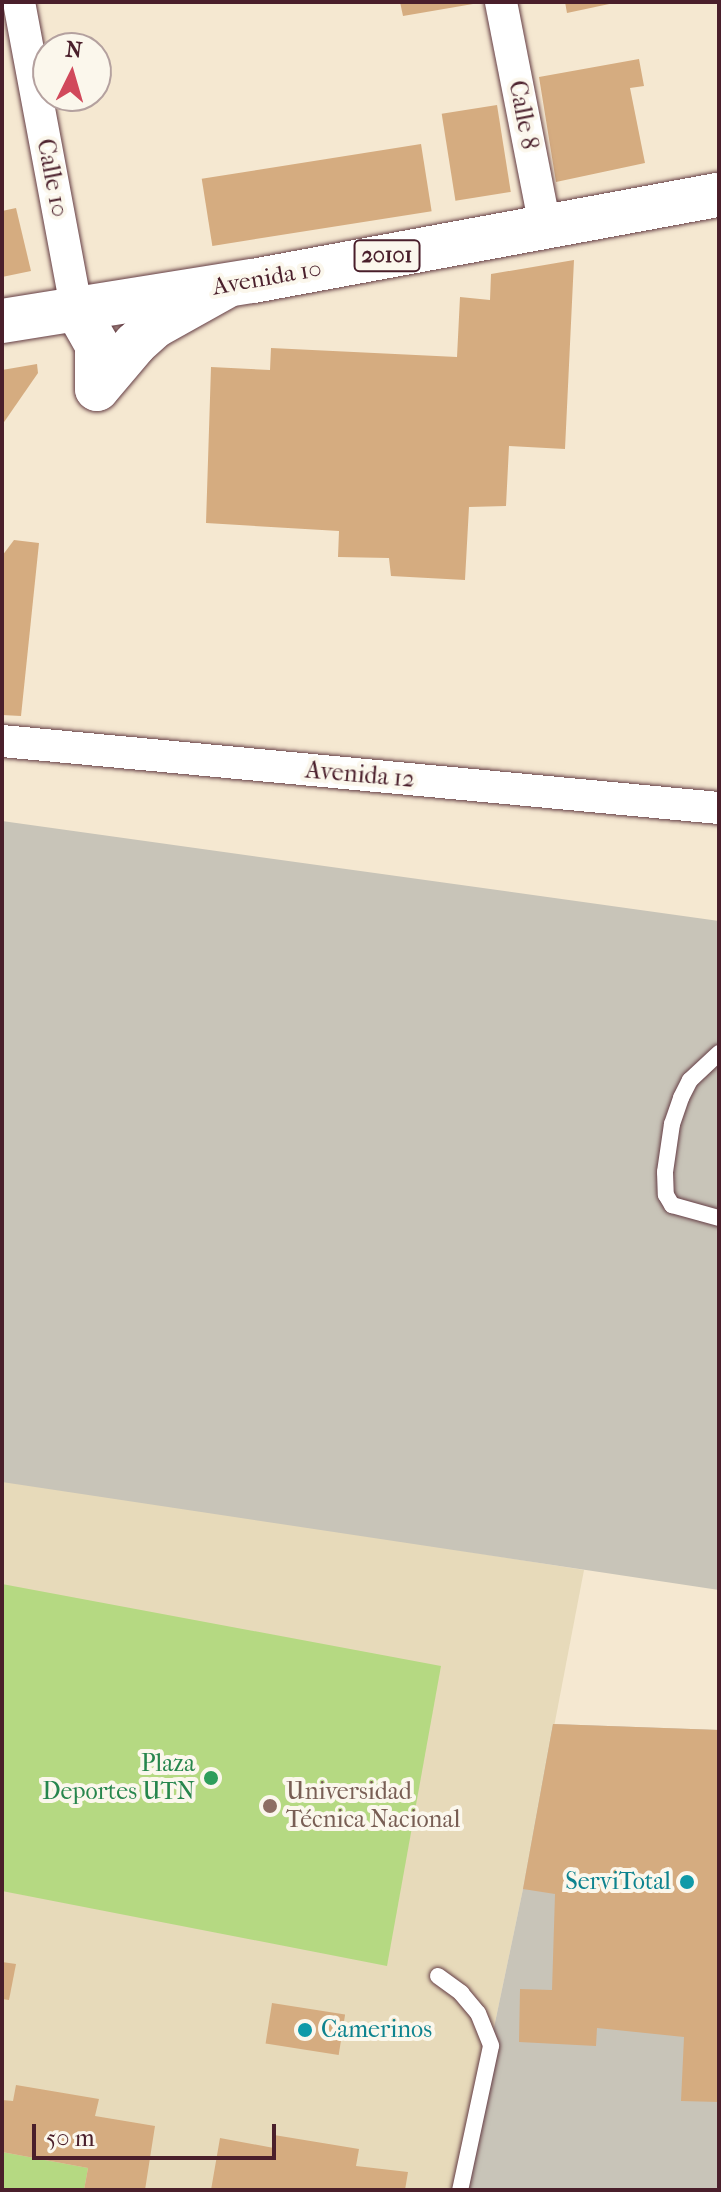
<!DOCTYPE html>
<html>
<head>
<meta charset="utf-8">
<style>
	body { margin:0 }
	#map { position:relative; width:721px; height:2192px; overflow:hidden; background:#f5e8d1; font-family:"IM FELL French Canon",serif }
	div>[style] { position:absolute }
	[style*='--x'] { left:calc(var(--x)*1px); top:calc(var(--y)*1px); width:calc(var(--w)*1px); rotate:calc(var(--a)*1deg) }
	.built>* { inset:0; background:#e7daba }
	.industrial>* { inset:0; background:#c8c4b8 }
	.green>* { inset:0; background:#b5d982 }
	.building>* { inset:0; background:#d5ac80; transform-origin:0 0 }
	.roads { filter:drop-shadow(0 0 2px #643d44) drop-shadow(0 0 2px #643d44) }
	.service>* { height:16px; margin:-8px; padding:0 8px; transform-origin:8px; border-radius:8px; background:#fff }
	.minor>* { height:32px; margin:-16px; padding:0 16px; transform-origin:16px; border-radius:16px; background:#fff }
	.secondary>* { height:44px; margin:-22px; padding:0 22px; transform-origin:22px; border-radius:22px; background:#fff }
	.primary>* { height:44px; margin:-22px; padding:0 22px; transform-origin:22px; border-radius:22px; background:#fff }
	.dots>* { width:22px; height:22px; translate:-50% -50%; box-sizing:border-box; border:4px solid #fbf7ec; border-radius:50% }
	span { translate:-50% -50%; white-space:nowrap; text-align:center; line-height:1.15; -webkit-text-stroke:8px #fbf7ec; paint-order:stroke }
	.shield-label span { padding:2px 6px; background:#fbf7ec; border:2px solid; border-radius:6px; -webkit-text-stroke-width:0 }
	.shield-label { font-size:22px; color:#4a1f2b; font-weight:700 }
	.street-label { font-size:24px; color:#4a1f2b }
	.leisure-label { font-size:24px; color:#27864d }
	.right { translate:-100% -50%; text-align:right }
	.education-label { font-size:24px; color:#785e54 }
	.left { translate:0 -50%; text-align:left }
	.culture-label { font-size:24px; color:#0d838f }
	.frame { position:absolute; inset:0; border:4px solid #4a1f2b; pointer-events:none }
	.north { position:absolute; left:32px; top:32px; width:80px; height:80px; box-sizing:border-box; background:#fbf7ec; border:2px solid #b4a19f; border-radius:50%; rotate:5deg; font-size:22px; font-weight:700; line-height:32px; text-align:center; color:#4a1f2b }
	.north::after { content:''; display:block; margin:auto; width:28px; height:36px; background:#d1495b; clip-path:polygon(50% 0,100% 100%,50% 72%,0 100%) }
	.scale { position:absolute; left:32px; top:2124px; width:244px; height:36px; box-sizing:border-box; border:4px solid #4a1f2b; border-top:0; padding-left:10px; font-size:24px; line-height:28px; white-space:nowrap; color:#4a1f2b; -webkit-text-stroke:6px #fbf7ec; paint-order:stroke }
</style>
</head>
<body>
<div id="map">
	<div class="built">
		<div style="clip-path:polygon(2px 1478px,584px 1570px,523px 1889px,460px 2190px,2px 2190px)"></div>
	</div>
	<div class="industrial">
		<div style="clip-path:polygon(2px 821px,719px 921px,719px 1590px,2px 1482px)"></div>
		<div style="clip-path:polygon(553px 1724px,719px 1730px,719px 2190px,460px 2190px,523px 1889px)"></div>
	</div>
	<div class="green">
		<div style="clip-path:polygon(2px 1584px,441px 1666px,387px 1966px,2px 1891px)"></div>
		<div style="clip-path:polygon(2px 2152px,88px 2168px,84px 2190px,2px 2190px)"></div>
	</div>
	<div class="building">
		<div style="clip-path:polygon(400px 2px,473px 2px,473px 4px,403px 16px)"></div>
		<div style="clip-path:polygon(565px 2px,614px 2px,614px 3px,567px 13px)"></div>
		<div style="clip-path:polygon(639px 59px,644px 86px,630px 88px,645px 163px,556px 182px,539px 77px)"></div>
		<div style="left:497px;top:105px;width:88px;height:56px;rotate:81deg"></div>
		<div style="left:421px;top:144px;width:68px;height:222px;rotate:81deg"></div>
		<div style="clip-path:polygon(16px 208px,31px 271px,2px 277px,2px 211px)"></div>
		<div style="clip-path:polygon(574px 260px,565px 449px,509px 446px,506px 506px,469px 507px,465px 580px,391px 576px,389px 558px,338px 557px,339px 531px,206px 523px,211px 367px,270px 370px,271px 348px,457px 357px,460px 297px,490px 300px,491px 274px)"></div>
		<div style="clip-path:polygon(37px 364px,38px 373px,2px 425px,2px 370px)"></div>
		<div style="clip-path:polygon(14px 540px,39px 543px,21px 716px,2px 715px,2px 556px)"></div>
		<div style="clip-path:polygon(553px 1724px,719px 1730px,719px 2102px,681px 2101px,684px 2037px,597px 2028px,596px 2046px,519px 2042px,520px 1989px,552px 1990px,555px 1894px,523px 1889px)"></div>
		<div style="clip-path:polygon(2px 1962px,16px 1964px,9px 2000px,2px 1999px)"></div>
		<div style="left:272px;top:2003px;width:74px;height:41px;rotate:9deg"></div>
		<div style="clip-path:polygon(16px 2085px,99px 2099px,95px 2116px,155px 2126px,145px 2190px,84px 2190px,88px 2168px,2px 2152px,2px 2100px,13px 2101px)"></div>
		<div style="clip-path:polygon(274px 2135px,359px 2149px,356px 2166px,408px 2172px,405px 2190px,211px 2190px,220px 2138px,274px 2148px)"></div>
	</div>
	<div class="roads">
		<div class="service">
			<div style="--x:719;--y:1053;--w:40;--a:137"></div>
			<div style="--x:690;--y:1080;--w:20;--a:117"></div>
			<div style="--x:681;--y:1098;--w:28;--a:109"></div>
			<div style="--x:672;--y:1124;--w:49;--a:98.3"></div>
			<div style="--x:665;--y:1172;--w:23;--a:88"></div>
			<div style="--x:666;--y:1195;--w:12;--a:59"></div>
			<div style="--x:672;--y:1205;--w:49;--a:15.5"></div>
			<div style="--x:438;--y:1976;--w:29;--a:36"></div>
			<div style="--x:461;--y:1993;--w:26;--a:50"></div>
			<div style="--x:478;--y:2013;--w:35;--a:68"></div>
			<div style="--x:491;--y:2046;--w:147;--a:102.1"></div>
		</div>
		<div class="minor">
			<div style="--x:19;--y:2;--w:311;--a:79.4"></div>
			<div style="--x:501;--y:2;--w:229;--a:78.9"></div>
			<div style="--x:2;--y:741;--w:720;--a:5.34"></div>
		</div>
		<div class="secondary">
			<div style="--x:76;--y:308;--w:43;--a:60.4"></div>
			<div style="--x:97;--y:345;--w:44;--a:90"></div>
			<div style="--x:97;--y:389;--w:59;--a:-49.8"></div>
			<div style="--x:135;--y:344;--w:27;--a:-42"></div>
			<div style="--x:155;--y:326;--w:80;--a:-29.1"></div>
		</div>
		<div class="primary">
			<div style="--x:2;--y:321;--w:254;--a:-9.1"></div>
			<div style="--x:253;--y:281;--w:474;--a:-10.5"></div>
		</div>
	</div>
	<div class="dots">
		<div style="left:211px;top:1778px;background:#2e9e5b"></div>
		<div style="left:270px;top:1806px;background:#8d6e63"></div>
		<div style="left:687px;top:1882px;background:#0f9aa8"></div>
		<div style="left:305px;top:2030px;background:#0f9aa8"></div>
	</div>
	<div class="shield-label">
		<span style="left:387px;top:256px">20101</span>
	</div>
	<div class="street-label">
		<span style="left:523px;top:115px;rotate:79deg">Calle 8</span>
		<span style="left:52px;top:178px;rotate:79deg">Calle 10</span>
		<span style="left:267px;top:278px;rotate:-10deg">Avenida 10</span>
		<span style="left:360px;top:775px;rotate:5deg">Avenida 12</span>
	</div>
	<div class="leisure-label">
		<span class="right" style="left:195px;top:1778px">Plaza<br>Deportes UTN</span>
	</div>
	<div class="education-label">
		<span class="left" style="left:286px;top:1806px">Universidad<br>Técnica Nacional</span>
	</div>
	<div class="culture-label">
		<span class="right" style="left:671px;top:1882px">ServiTotal</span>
		<span class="left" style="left:321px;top:2030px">Camerinos</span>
	</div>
	<div class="frame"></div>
	<div class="north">N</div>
	<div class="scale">50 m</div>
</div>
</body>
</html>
